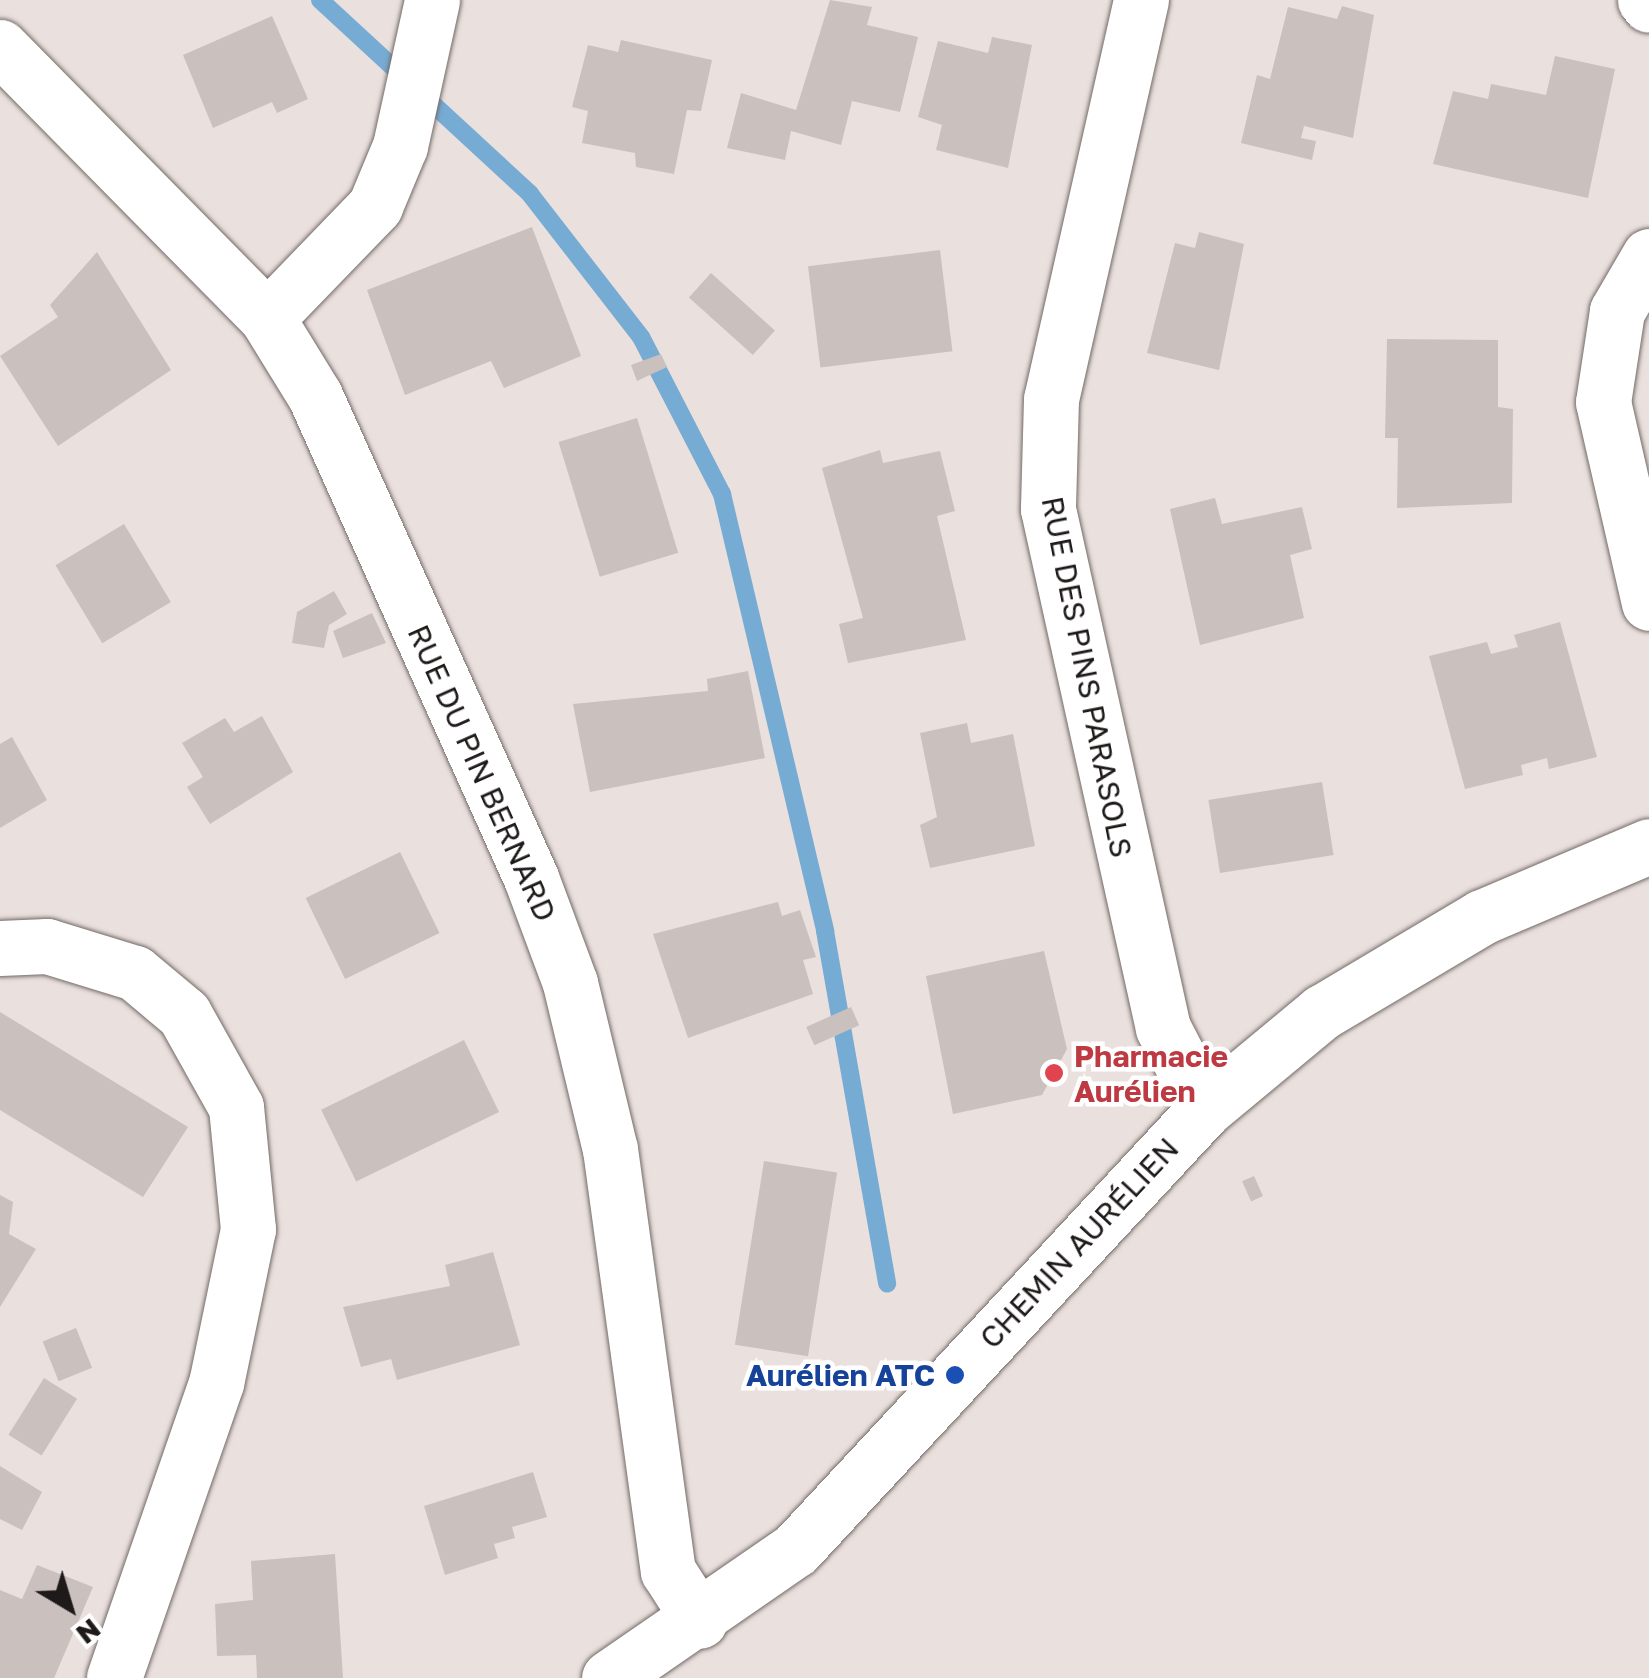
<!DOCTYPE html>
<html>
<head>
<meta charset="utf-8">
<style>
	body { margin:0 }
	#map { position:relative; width:1649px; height:1678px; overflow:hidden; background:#eae0dd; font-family:"Golos Text",sans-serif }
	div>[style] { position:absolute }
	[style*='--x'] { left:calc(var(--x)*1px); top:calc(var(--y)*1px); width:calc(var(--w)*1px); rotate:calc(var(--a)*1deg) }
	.stream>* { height:18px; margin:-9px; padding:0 9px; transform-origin:9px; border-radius:9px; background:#76abd3 }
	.building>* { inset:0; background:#cac0bd; transform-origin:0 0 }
	.roads { filter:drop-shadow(0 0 2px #726a67) drop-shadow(0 0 2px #726a67) }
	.minor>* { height:55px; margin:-27.5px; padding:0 27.5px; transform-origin:27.5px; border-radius:27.5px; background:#fff }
	.dots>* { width:28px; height:28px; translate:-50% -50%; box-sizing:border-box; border:5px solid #fff; border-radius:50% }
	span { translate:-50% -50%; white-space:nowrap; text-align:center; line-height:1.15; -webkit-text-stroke:9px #fff; paint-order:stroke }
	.street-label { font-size:30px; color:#1e1a19 }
	.health-label { font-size:30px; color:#be3a42; font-weight:700 }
	.left { translate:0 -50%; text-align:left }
	.transit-label { font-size:30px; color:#164399; font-weight:700 }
	.right { translate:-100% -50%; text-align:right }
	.north { position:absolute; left:20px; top:1558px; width:100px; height:100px; -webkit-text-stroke:8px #fff; paint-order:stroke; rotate:142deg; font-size:28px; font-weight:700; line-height:40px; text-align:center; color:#1e1a19 }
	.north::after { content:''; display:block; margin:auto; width:35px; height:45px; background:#1e1a19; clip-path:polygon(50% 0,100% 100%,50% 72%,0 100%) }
</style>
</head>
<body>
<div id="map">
	<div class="stream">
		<div style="--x:320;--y:0;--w:286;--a:42.7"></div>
		<div style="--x:530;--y:194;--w:181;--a:52.2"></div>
		<div style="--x:641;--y:337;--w:177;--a:62.7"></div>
		<div style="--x:722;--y:494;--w:449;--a:76.7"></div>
		<div style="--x:825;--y:931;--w:358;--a:80"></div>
	</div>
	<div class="building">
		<div style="clip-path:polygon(830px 0,872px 7px,867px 25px,918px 37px,900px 112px,852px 101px,841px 145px,791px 131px,785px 160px,727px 148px,741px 93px,796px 110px)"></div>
		<div style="clip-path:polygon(1342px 6px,1374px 15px,1353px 138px,1304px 126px,1301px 138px,1316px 141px,1312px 160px,1241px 143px,1257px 75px,1270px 79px,1288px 7px,1337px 19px)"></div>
		<div style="clip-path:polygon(272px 16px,308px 99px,277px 113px,272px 102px,213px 128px,183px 55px)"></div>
		<div style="clip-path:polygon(992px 37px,1032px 45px,1008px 168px,936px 150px,942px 125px,918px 117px,938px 41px,988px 53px)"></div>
		<div style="clip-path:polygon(621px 40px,712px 60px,701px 111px,687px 110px,674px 174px,636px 167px,635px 153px,582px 143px,588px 111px,572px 107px,588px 45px,618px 52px)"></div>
		<div style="clip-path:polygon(1555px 56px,1615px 69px,1588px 198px,1433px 164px,1453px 91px,1488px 99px,1491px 84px,1546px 95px)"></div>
		<div style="clip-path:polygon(532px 227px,581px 356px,504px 388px,491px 361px,405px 395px,367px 290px)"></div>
		<div style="clip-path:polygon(1199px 232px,1244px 244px,1219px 370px,1147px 353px,1175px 243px,1195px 248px)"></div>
		<div style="left:940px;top:250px;width:102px;height:133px;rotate:83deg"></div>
		<div style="clip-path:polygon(97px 252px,171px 370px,58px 446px,0 356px,58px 317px,50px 305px)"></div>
		<div style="left:711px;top:273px;width:86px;height:33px;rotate:42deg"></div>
		<div style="clip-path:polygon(1387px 339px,1498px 340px,1498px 407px,1513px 409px,1512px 503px,1397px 508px,1398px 438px,1385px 438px)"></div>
		<div style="clip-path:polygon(661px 354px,667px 367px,637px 381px,631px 365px)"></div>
		<div style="left:637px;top:418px;width:141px;height:82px;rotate:73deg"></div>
		<div style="clip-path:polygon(880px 450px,883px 463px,940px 451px,955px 511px,937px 516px,966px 640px,848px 663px,839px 624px,863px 618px,822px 468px)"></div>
		<div style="clip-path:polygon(1215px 498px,1222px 524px,1302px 507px,1312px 549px,1290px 555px,1304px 618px,1200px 645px,1170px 509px)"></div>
		<div style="left:124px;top:524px;width:91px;height:80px;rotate:59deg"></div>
		<div style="clip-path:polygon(334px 591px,347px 614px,329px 625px,324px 648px,292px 643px,297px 612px)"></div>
		<div style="clip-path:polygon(372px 613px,386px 643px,343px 658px,333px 631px)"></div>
		<div style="clip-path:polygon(1560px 622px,1597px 757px,1549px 769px,1547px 758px,1521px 765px,1523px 775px,1465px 789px,1429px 656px,1487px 642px,1491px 654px,1518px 647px,1514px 635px)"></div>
		<div style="clip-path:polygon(748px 671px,765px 758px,590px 792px,573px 704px,708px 691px,707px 679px)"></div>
		<div style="clip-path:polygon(262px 716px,293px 772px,210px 824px,187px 787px,203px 777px,182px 743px,225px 718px,234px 732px)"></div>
		<div style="clip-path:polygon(967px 723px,971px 743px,1013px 734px,1035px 846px,930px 868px,920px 825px,937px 817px,920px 733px)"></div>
		<div style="clip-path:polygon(12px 737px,47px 800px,0 828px,0 744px)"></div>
		<div style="left:1322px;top:782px;width:74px;height:115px;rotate:81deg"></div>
		<div style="left:400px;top:852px;width:90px;height:105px;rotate:64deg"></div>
		<div style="clip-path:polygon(778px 902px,782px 916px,800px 910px,816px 957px,803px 960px,813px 994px,688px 1038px,653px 934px)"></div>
		<div style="clip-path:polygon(1044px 951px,1067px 1049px,1054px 1073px,1042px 1095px,953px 1114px,926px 976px)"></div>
		<div style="left:851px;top:1007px;width:20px;height:49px;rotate:66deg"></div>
		<div style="clip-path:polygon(0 1012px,188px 1127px,143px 1197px,0 1110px)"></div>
		<div style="left:464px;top:1040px;width:80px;height:159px;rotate:64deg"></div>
		<div style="left:764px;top:1161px;width:74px;height:186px;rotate:9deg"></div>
		<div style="left:1254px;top:1176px;width:22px;height:13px;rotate:66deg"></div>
		<div style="clip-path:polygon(0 1195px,13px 1202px,9px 1234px,36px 1249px,0 1307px)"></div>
		<div style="clip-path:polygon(493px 1252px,520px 1345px,397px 1380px,391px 1359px,361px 1367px,343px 1307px,450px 1286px,445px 1265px)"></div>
		<div style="left:76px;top:1328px;width:43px;height:36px;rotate:68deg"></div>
		<div style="left:44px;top:1378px;width:39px;height:67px;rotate:32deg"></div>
		<div style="clip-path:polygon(0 1466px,42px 1492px,22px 1530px,0 1519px)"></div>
		<div style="clip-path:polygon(533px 1472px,547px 1517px,512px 1527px,515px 1538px,494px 1544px,498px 1558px,445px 1575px,424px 1506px)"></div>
		<div style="clip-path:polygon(335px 1554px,343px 1678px,257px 1678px,256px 1655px,217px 1656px,215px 1604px,253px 1600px,251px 1561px)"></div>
		<div style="clip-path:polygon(37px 1565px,93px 1587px,54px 1678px,0 1678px,0 1590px,22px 1599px)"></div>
	</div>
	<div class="roads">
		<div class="minor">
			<div style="--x:1141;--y:0;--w:409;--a:102.7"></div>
			<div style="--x:1051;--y:399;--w:110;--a:91.6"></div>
			<div style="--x:1048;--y:509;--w:532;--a:77.51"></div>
			<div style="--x:1163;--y:1028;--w:91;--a:62.6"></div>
			<div style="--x:1645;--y:0;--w:6;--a:51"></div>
			<div style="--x:0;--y:47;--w:380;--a:45.4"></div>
			<div style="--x:267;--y:318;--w:92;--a:58.4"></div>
			<div style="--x:315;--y:396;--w:528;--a:65.86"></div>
			<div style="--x:531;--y:878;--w:112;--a:69.6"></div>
			<div style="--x:570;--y:983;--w:171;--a:76.5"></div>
			<div style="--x:610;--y:1149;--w:426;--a:82.2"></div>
			<div style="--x:668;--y:1571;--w:59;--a:57.4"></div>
			<div style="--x:1649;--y:256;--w:64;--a:120.2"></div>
			<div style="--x:1617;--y:311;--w:92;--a:98.7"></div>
			<div style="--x:1603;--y:402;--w:206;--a:77.1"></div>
			<div style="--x:267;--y:318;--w:156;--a:-46"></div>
			<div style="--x:375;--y:206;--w:65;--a:-67.4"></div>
			<div style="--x:400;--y:146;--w:149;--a:-77.6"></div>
			<div style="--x:0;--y:948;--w:47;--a:-2.4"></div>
			<div style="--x:47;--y:946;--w:92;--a:17.1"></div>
			<div style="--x:135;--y:973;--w:64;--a:39.9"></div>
			<div style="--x:184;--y:1014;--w:107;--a:60.8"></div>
			<div style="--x:236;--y:1107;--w:123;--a:84.4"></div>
			<div style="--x:248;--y:1229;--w:157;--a:101.7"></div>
			<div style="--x:216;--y:1383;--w:312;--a:109.1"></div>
			<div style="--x:609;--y:1678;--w:227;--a:-34.6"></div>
			<div style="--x:796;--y:1549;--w:601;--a:-47.09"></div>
			<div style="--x:1205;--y:1109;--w:152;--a:-39.7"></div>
			<div style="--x:1322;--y:1012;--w:186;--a:-30.7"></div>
			<div style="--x:1482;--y:917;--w:181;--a:-23"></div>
		</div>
	</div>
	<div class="dots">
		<div style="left:1054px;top:1073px;background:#e0444e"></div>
		<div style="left:955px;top:1375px;background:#1a4fb4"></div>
	</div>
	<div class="street-label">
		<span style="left:1087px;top:677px;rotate:79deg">RUE DES PINS PARASOLS</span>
		<span style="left:482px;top:773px;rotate:66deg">RUE DU PIN BERNARD</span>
		<span style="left:1079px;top:1243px;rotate:-47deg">CHEMIN AURÉLIEN</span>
	</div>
	<div class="health-label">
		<span class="left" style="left:1074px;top:1073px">Pharmacie<br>Aurélien</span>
	</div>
	<div class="transit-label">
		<span class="right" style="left:935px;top:1375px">Aurélien ATC</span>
	</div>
	<div class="north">N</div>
</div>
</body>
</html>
